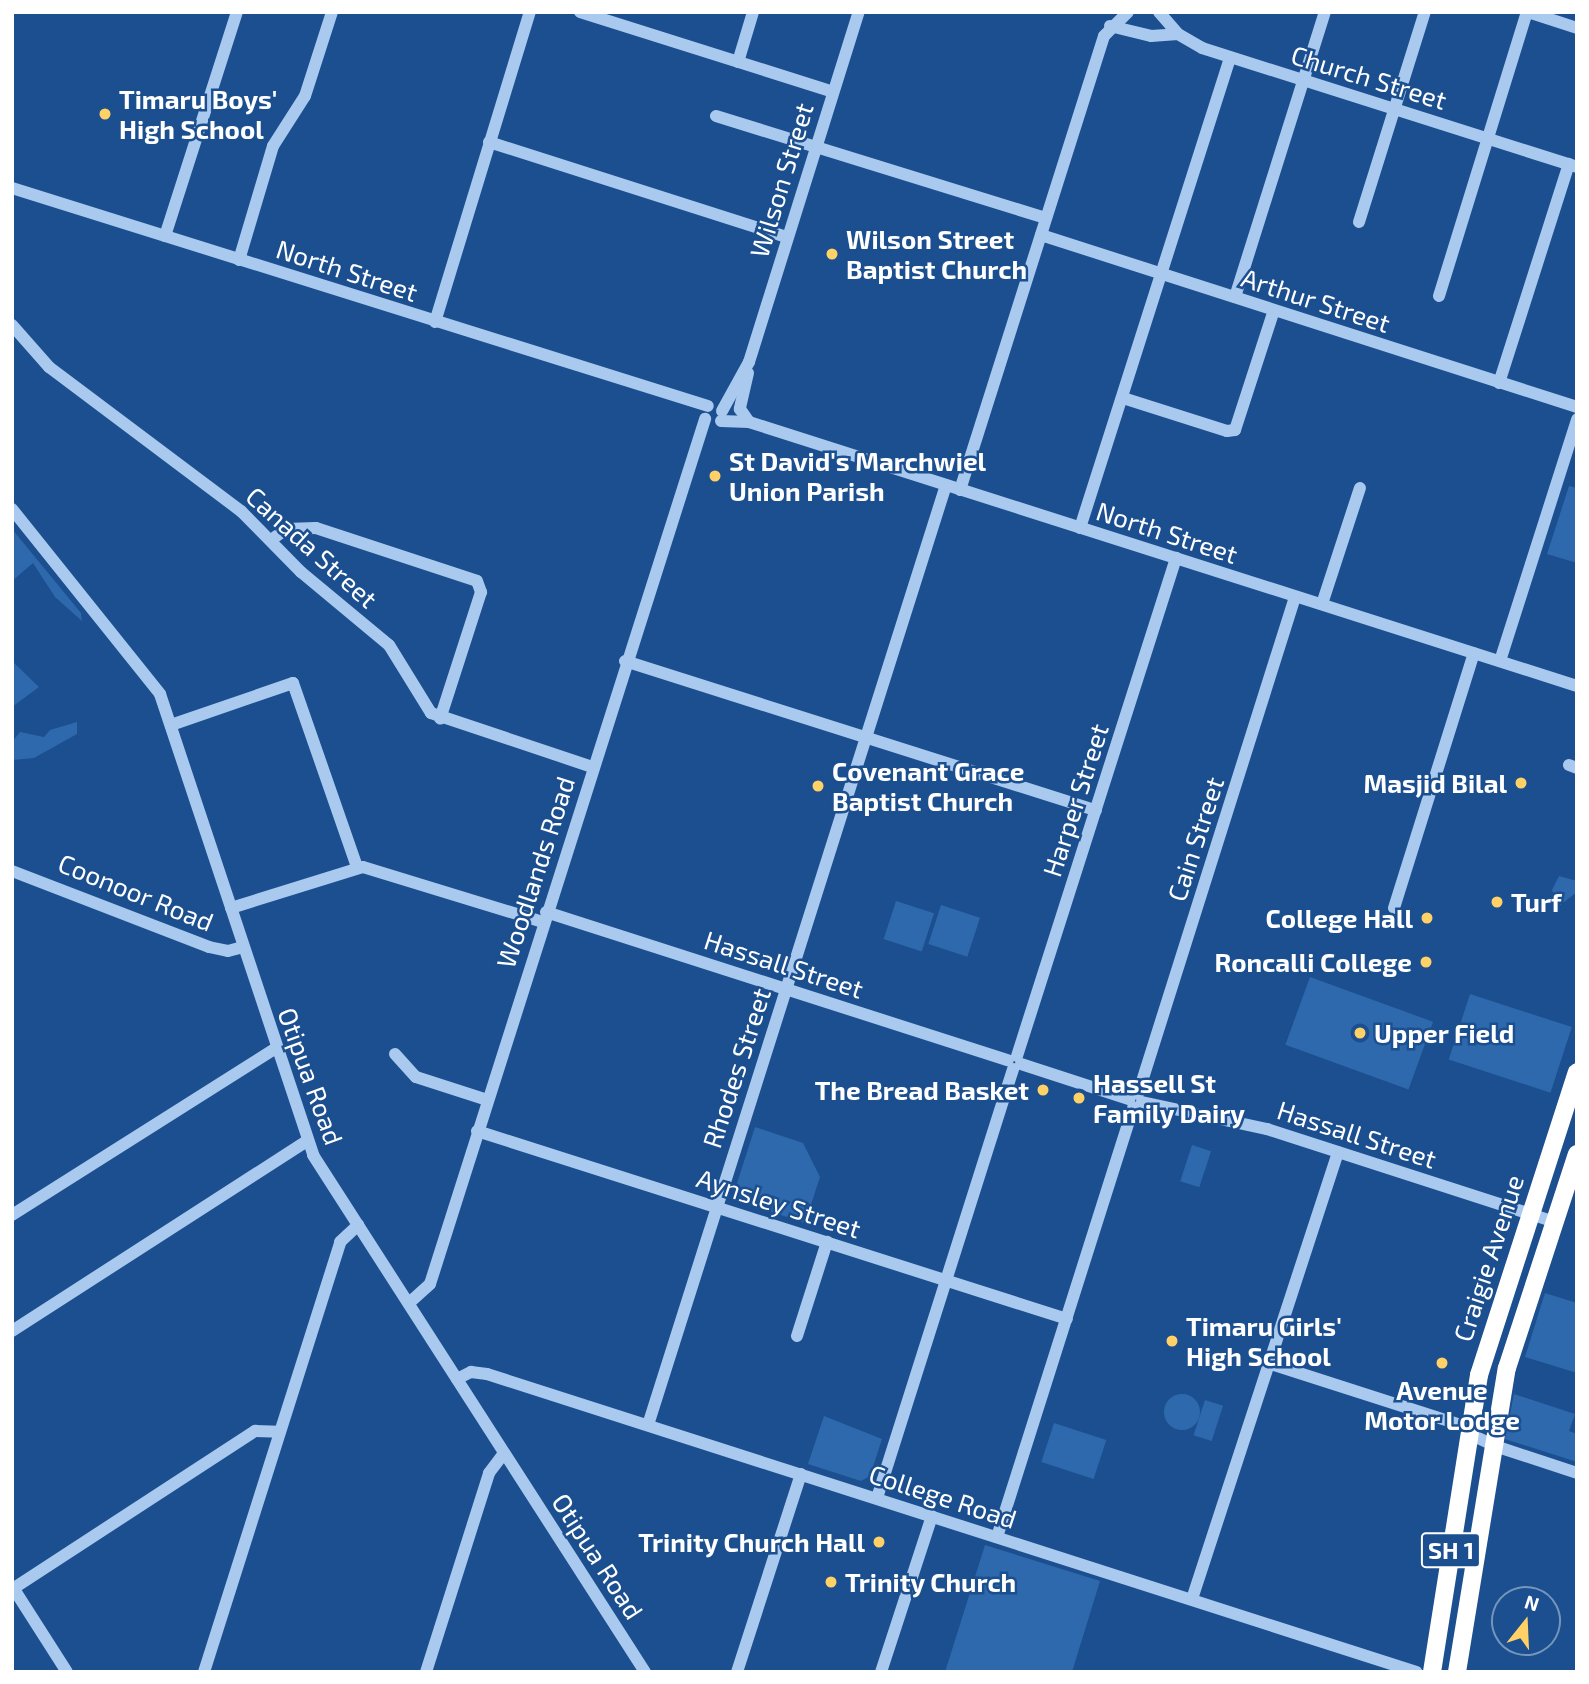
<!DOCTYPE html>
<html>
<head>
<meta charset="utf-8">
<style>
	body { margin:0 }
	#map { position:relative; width:1589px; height:1684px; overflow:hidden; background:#1b4f8f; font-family:"Exo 2",sans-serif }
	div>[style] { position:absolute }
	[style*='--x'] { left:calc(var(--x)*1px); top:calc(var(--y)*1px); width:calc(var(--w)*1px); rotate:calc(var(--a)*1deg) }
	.green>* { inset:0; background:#2e69ad; transform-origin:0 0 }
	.round { border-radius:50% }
	.minor>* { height:12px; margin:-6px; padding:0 6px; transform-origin:6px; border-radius:6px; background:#a9c9ee }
	.highway>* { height:18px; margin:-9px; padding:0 9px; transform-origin:9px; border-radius:9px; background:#fff }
	.dots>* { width:19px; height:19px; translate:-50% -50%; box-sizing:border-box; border:4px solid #1b4f8f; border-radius:50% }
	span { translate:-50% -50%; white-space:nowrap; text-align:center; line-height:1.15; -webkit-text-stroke:5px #1b4f8f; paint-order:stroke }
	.shield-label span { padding:2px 5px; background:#1b4f8f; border:2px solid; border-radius:5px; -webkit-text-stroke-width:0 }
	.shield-label { font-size:24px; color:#fff; font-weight:700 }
	.street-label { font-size:26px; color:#fff }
	.poi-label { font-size:26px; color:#fff; font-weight:700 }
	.left { translate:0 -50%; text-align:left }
	.right { translate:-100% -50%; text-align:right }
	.frame { position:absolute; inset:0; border:14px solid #fff; pointer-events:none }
	.north { position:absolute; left:1491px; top:1586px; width:70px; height:70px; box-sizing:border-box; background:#1b4f8f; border:2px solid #7695bc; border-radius:50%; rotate:18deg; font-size:19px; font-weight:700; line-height:28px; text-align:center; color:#fff }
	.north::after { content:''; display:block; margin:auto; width:24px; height:32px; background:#ffd166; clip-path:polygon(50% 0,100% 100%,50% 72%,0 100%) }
</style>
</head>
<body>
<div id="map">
	<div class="green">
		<div style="clip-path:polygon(1569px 486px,1577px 488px,1577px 563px,1547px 554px)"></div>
		<div style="clip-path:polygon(12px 529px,81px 613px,82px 621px,55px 597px,33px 563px,12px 581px)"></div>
		<div style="clip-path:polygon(12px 661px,39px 687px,12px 707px)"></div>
		<div style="clip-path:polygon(77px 722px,77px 734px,34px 758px,12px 760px,12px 742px,20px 732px,44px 737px,50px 730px)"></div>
		<div style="clip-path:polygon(1559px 876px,1577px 881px,1577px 892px,1559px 906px,1552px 890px)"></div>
		<div style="left:896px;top:901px;width:40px;height:40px;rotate:18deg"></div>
		<div style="left:941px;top:905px;width:41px;height:41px;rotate:18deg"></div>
		<div style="left:1310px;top:977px;width:131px;height:72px;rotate:20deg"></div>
		<div style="left:1470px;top:994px;width:107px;height:69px;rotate:18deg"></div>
		<div style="clip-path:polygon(755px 1127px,803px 1143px,820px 1177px,805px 1223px,732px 1199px)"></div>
		<div style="left:1192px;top:1145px;width:20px;height:38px;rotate:18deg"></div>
		<div style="clip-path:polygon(1545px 1293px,1577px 1303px,1577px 1373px,1525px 1357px)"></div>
		<div class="round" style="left:1164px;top:1394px;width:36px;height:36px"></div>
		<div style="clip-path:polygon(1514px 1394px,1575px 1414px,1569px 1431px,1577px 1434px,1577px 1462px,1505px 1439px)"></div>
		<div style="left:1205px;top:1400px;width:19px;height:37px;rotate:18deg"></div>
		<div style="clip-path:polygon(824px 1416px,882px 1439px,870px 1476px,861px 1481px,808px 1464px)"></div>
		<div style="left:1054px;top:1423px;width:55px;height:41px;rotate:18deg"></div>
		<div style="clip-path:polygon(985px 1545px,1100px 1581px,1072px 1672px,945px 1672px)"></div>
	</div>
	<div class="minor">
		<div style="--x:580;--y:12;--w:265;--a:17.5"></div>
		<div style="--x:1159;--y:12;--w:29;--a:49"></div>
		<div style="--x:1178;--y:34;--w:28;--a:30"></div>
		<div style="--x:1202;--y:48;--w:393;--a:17.6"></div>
		<div style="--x:1528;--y:12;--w:52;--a:18.1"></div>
		<div style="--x:1110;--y:26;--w:42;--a:13.7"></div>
		<div style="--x:1151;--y:36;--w:27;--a:-4"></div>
		<div style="--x:738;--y:62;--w:52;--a:-73.3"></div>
		<div style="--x:716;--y:116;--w:345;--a:17.2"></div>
		<div style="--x:489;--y:142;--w:313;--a:17.7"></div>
		<div style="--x:12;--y:188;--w:729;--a:17.39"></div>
		<div style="--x:1359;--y:222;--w:220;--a:-72.6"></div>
		<div style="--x:1041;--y:235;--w:563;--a:17.79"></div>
		<div style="--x:165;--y:236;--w:235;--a:-72.2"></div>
		<div style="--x:239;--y:260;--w:119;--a:-73.4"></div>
		<div style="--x:273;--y:146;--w:59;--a:-57.4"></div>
		<div style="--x:305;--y:96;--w:88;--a:-72.2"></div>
		<div style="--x:1439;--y:296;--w:297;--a:-72.8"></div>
		<div style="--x:1235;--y:297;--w:299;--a:-72.5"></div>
		<div style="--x:435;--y:322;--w:324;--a:-73"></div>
		<div style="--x:12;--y:325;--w:56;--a:48.6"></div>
		<div style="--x:49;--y:367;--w:240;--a:36.9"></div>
		<div style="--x:241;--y:511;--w:86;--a:45.5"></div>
		<div style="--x:301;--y:572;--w:114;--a:39.7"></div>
		<div style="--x:389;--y:645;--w:80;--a:58.3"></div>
		<div style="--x:431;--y:713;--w:170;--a:18.5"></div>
		<div style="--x:748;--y:373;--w:37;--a:103"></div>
		<div style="--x:740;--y:409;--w:16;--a:55"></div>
		<div style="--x:1499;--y:383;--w:230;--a:-72.3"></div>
		<div style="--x:1123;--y:398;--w:109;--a:17.6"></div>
		<div style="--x:1227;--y:431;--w:8;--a:-7"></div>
		<div style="--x:1235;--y:430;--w:126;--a:-72"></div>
		<div style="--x:722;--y:411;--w:56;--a:-61.1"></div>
		<div style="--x:749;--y:362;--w:367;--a:-72.6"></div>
		<div style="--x:721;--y:421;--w:28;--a:2"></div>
		<div style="--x:749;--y:422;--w:869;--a:17.68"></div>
		<div style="--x:960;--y:490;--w:476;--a:-72.4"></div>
		<div style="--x:1104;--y:36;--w:34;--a:-45"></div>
		<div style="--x:12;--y:509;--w:237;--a:51.3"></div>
		<div style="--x:160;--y:694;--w:486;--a:71.6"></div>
		<div style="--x:313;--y:1155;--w:614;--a:57.29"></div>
		<div style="--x:1080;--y:528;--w:494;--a:-72.3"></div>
		<div style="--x:271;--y:540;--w:19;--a:-36"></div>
		<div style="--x:286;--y:529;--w:30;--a:-2"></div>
		<div style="--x:316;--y:528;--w:169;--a:18.2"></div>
		<div style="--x:477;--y:581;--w:12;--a:70"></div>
		<div style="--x:481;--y:592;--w:133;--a:107.9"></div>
		<div style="--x:1322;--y:604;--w:122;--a:-71.9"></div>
		<div style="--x:625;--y:661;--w:494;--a:17.6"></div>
		<div style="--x:1500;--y:661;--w:254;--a:-72.3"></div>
		<div style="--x:171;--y:725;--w:129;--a:-19"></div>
		<div style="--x:293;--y:683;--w:195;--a:70.8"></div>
		<div style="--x:1569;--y:765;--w:9;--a:21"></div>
		<div style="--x:12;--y:871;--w:211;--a:21.1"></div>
		<div style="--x:209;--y:947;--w:19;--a:12"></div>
		<div style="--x:228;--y:951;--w:16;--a:-15"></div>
		<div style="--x:231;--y:908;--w:138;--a:-17.3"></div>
		<div style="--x:363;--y:867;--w:188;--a:17"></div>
		<div style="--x:1394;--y:908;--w:267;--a:-72.6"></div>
		<div style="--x:546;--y:912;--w:485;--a:17.8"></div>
		<div style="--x:395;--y:1054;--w:31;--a:48"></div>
		<div style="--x:416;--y:1077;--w:75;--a:17.9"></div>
		<div style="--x:1017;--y:1056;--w:523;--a:-72.29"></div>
		<div style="--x:1021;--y:1064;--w:114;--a:18"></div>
		<div style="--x:1138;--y:1094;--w:521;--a:-72.47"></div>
		<div style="--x:1142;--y:1102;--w:128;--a:12.2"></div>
		<div style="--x:1267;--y:1129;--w:303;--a:17.9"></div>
		<div style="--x:477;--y:1131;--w:619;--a:17.67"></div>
		<div style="--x:12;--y:1215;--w:312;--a:-32.3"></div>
		<div style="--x:409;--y:1303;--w:28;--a:-42"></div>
		<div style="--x:430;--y:1284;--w:908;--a:-72.36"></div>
		<div style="--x:12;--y:1331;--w:351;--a:-32.8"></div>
		<div style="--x:797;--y:1336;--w:99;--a:-72.3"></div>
		<div style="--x:1271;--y:1364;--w:209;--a:17.8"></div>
		<div style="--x:1470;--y:1428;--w:11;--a:56"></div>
		<div style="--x:1476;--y:1437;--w:21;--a:25"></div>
		<div style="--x:1495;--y:1446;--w:86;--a:18.2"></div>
		<div style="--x:457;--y:1379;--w:16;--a:-27"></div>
		<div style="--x:471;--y:1372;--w:16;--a:7"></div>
		<div style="--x:487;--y:1374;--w:976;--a:17.78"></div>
		<div style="--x:648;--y:1425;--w:986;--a:-72.41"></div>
		<div style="--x:877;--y:1498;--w:450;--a:-72.4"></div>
		<div style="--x:997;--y:1537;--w:451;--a:-72.4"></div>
		<div style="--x:12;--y:1586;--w:102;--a:57.4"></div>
		<div style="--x:14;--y:1588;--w:288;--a:-33.1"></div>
		<div style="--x:255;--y:1431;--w:24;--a:2"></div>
		<div style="--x:1192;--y:1599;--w:470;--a:-71.9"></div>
		<div style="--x:204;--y:1672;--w:451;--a:-72.4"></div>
		<div style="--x:340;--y:1242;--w:25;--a:-43"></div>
		<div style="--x:426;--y:1672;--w:209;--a:-72.4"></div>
		<div style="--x:489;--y:1473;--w:25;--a:-53"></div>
		<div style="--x:737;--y:1672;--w:208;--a:-72.1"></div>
		<div style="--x:881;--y:1672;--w:164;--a:-71.9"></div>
	</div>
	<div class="highway">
		<div style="--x:1432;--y:1672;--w:301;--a:-81"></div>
		<div style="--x:1479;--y:1375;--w:318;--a:-72.1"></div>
		<div style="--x:1457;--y:1672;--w:308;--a:-80.7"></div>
		<div style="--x:1507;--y:1368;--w:225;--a:-71.9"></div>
	</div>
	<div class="dots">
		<div style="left:105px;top:114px;background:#ffd166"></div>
		<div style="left:832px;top:254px;background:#ffd166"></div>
		<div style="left:715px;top:476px;background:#ffd166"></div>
		<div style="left:1521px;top:783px;background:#ffd166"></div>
		<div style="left:818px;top:786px;background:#ffd166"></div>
		<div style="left:1497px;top:902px;background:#ffd166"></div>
		<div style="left:1427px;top:918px;background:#ffd166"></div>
		<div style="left:1426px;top:962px;background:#ffd166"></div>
		<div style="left:1360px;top:1033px;background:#ffd166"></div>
		<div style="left:1043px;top:1090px;background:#ffd166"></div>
		<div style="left:1079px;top:1098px;background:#ffd166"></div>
		<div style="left:1172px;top:1341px;background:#ffd166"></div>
		<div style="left:1442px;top:1363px;background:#ffd166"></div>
		<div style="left:879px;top:1542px;background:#ffd166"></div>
		<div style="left:831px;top:1582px;background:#ffd166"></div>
	</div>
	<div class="shield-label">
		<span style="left:1451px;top:1550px">SH 1</span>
	</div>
	<div class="street-label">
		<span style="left:1369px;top:77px;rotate:17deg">Church Street</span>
		<span style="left:781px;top:180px;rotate:-73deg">Wilson Street</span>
		<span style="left:347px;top:270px;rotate:18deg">North Street</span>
		<span style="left:1316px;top:300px;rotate:18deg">Arthur Street</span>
		<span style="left:1167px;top:532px;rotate:18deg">North Street</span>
		<span style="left:312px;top:547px;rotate:42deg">Canada Street</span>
		<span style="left:1075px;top:800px;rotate:-72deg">Harper Street</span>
		<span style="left:1195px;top:839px;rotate:-72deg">Cain Street</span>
		<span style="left:535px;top:872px;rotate:-72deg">Woodlands Road</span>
		<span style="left:136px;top:892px;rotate:22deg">Coonoor Road</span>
		<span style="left:784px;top:964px;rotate:18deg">Hassall Street</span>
		<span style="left:736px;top:1068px;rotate:-72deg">Rhodes Street</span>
		<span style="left:311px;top:1076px;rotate:70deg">Otipua Road</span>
		<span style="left:1357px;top:1134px;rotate:18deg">Hassall Street</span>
		<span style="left:779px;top:1203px;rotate:18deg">Aynsley Street</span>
		<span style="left:1488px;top:1258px;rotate:-72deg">Craigie Avenue</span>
		<span style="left:943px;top:1496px;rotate:18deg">College Road</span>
		<span style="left:598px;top:1556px;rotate:57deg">Otipua Road</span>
	</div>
	<div class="poi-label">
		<span class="left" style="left:119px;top:114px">Timaru Boys'<br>High School</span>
		<span class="left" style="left:846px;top:254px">Wilson Street<br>Baptist Church</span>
		<span class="left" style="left:729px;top:476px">St David's Marchwiel<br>Union Parish</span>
		<span class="left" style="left:832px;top:786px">Covenant Grace<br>Baptist Church</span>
		<span class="right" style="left:1507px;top:783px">Masjid Bilal</span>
		<span class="left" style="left:1511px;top:902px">Turf</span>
		<span class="right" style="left:1413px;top:918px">College Hall</span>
		<span class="right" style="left:1412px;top:962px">Roncalli College</span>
		<span class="left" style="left:1374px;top:1033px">Upper Field</span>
		<span class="left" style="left:1093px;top:1098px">Hassell St<br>Family Dairy</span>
		<span class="right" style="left:1029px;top:1090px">The Bread Basket</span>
		<span class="left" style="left:1186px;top:1341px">Timaru Girls'<br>High School</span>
		<span style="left:1442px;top:1405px">Avenue<br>Motor Lodge</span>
		<span class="right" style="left:865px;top:1542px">Trinity Church Hall</span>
		<span class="left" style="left:845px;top:1582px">Trinity Church</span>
	</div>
	<div class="frame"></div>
	<div class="north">N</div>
</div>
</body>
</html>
